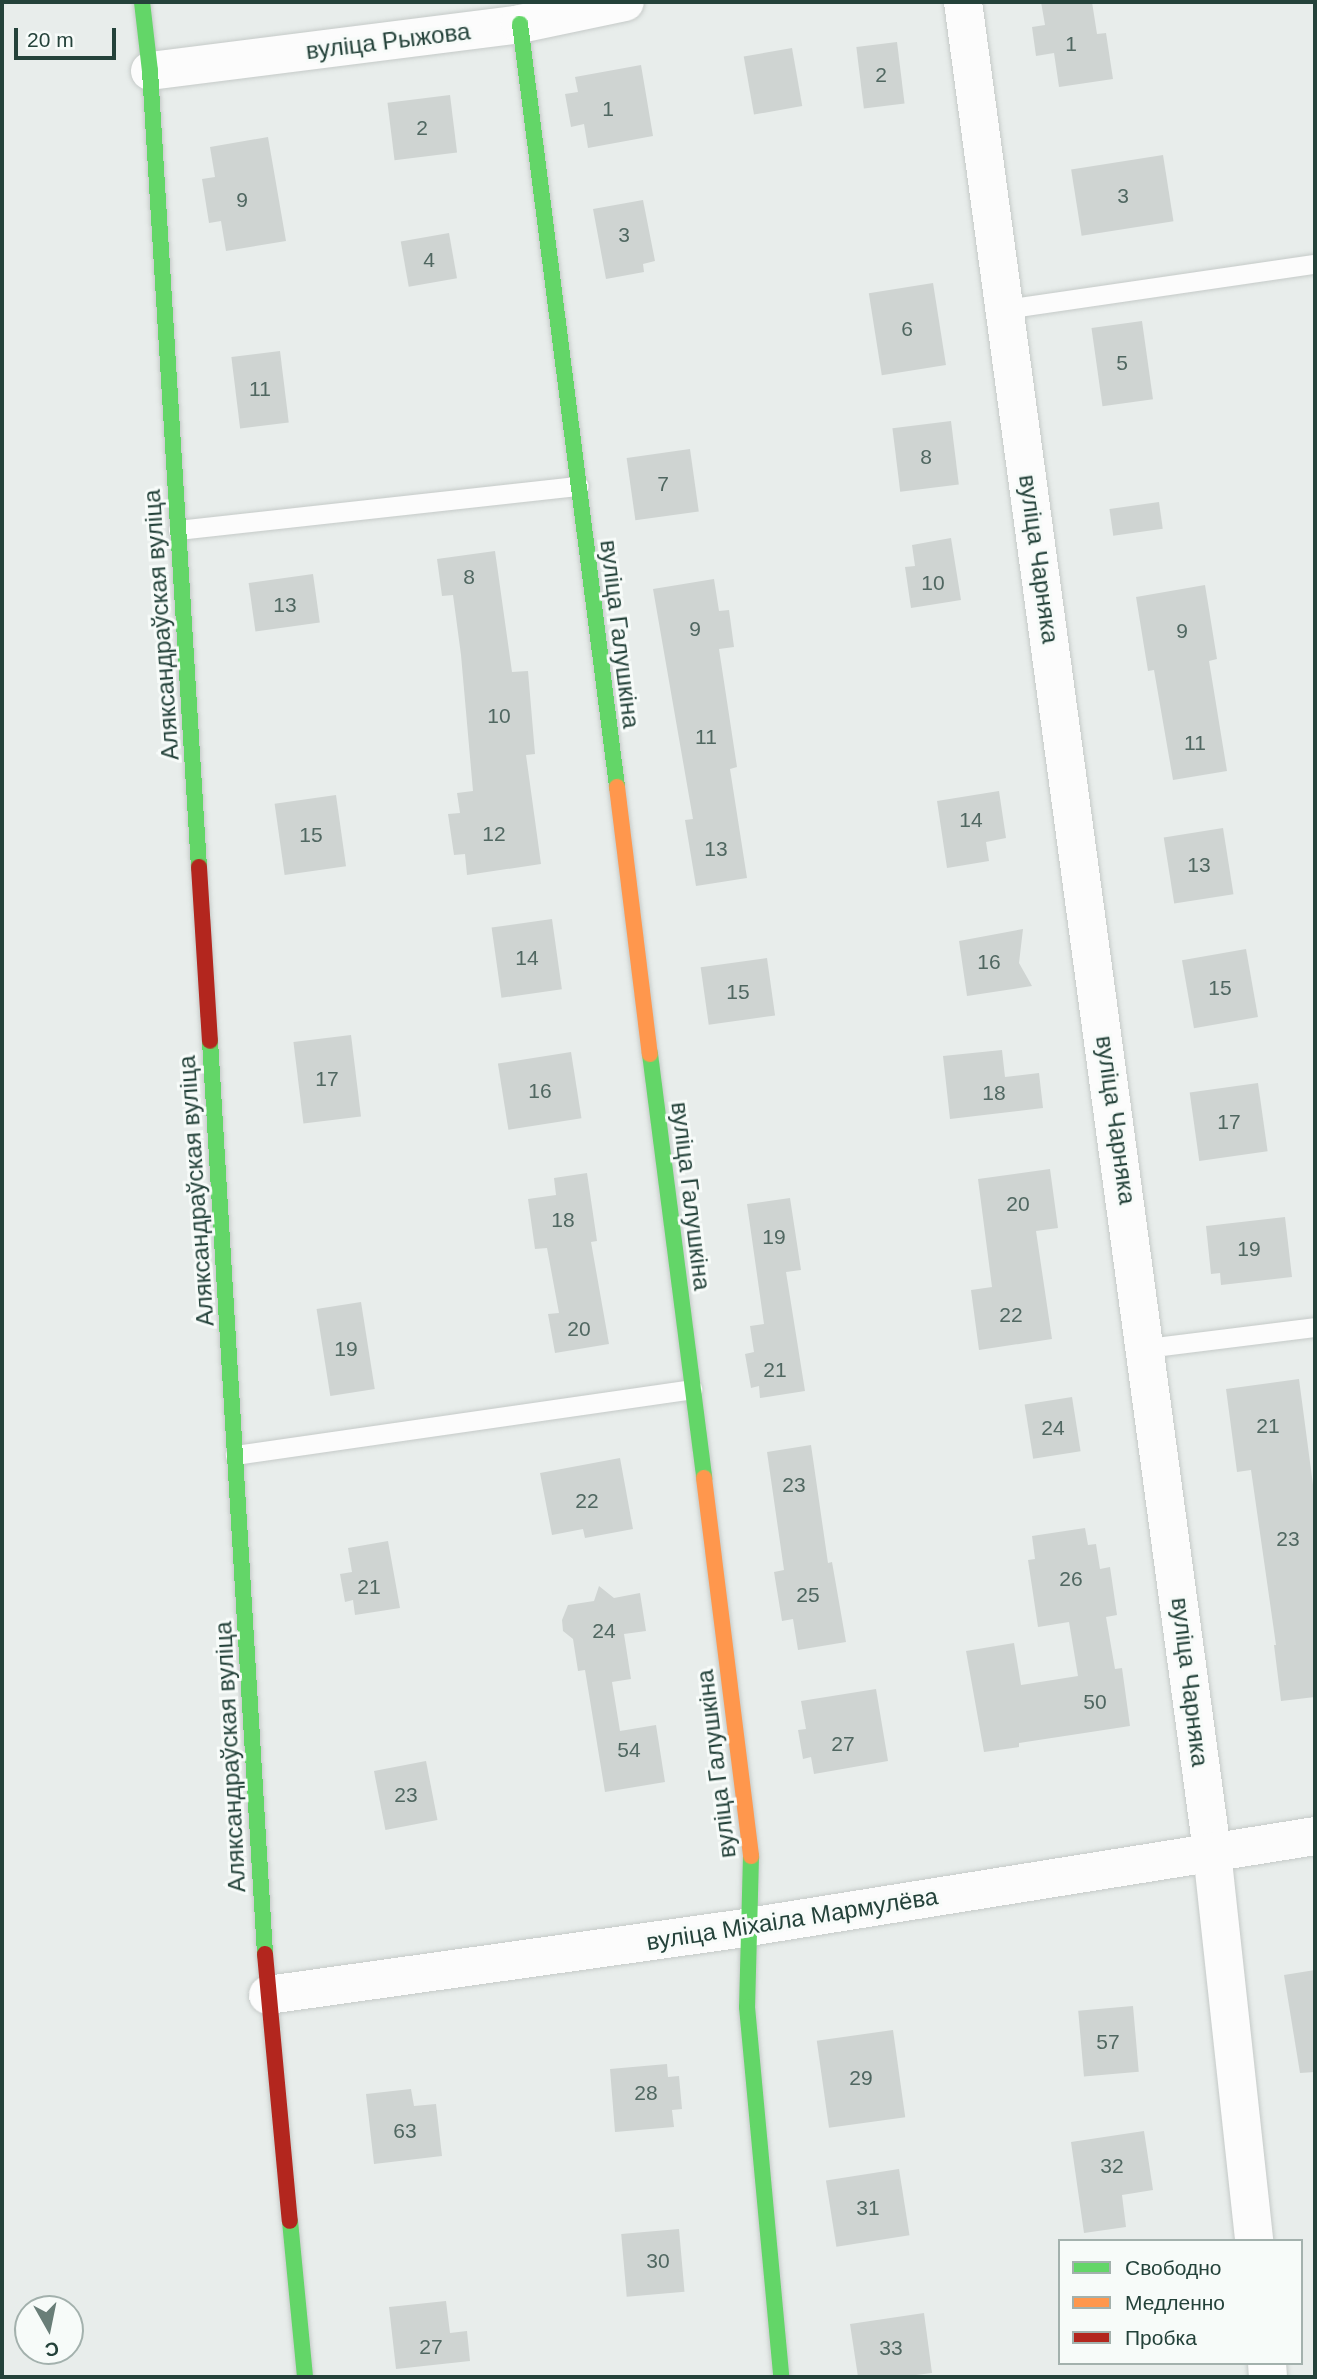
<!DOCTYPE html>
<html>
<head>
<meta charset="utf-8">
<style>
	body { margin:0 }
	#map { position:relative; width:1317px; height:2379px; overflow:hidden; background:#e8edeb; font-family:Helvetica,sans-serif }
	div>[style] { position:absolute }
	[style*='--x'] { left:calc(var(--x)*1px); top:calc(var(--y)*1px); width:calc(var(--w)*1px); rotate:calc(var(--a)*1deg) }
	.building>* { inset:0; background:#cfd4d2; transform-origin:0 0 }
	.roads { filter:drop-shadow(0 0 2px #c5cac8) drop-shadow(0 0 2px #c5cac8) }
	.lane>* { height:19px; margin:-9.5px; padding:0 9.5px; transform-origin:9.5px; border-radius:9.5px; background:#fcfcfc }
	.street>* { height:38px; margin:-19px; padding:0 19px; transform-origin:19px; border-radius:19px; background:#fcfcfc }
	.fast>* { height:16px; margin:-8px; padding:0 8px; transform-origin:8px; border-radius:8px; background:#63d668 }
	.slow>* { height:16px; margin:-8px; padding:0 8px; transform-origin:8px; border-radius:8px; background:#ff974d }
	.jam>* { height:16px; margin:-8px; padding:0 8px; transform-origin:8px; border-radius:8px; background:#b3261e }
	span { translate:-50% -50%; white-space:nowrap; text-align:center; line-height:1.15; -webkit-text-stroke:6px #f7fbf9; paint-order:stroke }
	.number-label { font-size:21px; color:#506761 }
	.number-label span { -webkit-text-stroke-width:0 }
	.street-label { font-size:24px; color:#24423a }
	.frame { position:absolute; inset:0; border:4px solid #24423a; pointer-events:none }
	.legend { position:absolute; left:1058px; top:2239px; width:245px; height:126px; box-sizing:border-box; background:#f7fbf9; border:2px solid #a3b1ad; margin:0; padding:9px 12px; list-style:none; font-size:21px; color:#24423a }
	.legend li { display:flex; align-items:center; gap:14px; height:35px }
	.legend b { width:35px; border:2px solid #a3b1ad }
	.north { position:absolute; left:14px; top:2295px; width:70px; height:70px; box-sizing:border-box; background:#f7fbf9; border:2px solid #a3b1ad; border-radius:50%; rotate:171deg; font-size:19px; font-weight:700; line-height:28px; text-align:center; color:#24423a }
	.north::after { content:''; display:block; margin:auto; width:24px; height:32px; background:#697e78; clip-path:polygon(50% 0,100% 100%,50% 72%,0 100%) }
	.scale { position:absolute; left:14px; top:28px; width:102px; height:32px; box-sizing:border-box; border:4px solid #24423a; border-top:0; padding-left:9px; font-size:21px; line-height:24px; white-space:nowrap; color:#24423a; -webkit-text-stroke:5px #f7fbf9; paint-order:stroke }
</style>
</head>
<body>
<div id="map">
	<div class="building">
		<div style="clip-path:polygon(1041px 2px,1092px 2px,1097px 34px,1106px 33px,1113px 79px,1059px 87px,1054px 53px,1036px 56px,1032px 27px,1045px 25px)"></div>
		<div style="left:897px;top:42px;width:62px;height:41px;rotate:83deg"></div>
		<div style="left:792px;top:48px;width:59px;height:49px;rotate:80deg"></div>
		<div style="clip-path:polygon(641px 65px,653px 136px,588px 148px,584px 124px,571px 127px,565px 94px,578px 92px,575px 77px)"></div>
		<div style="left:450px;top:95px;width:58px;height:63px;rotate:83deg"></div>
		<div style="clip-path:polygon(268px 137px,286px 241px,226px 251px,221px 221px,209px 223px,202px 179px,215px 177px,210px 147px)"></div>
		<div style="left:1163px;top:155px;width:67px;height:93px;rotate:81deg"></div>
		<div style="clip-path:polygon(643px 200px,655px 261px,643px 264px,644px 272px,606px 279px,593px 209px)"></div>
		<div style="left:449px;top:233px;width:46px;height:49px;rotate:80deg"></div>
		<div style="left:933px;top:283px;width:83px;height:65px;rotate:81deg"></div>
		<div style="left:1142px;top:321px;width:79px;height:51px;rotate:82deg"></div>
		<div style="left:280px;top:351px;width:72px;height:49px;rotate:83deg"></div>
		<div style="left:951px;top:421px;width:64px;height:59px;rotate:83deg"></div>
		<div style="left:690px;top:449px;width:63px;height:64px;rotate:82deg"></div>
		<div style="left:1159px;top:502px;width:27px;height:50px;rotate:82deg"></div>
		<div style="clip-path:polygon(951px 538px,961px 600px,911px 608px,905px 567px,915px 566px,912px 545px)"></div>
		<div style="clip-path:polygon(495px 551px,512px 672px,528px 671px,535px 754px,526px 755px,541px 864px,467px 875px,465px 854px,454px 855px,448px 814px,460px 813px,457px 793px,473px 791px,461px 655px,453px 595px,442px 596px,437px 559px)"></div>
		<div style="left:313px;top:574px;width:49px;height:65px;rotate:82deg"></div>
		<div style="clip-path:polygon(714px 579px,719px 611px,729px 610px,734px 647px,719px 649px,737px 767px,730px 769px,747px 878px,696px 886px,685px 820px,693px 819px,653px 589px)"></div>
		<div style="clip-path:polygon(1205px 585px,1217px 659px,1209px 661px,1227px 771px,1173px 780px,1154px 670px,1148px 671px,1136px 597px)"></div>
		<div style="clip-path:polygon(999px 791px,1006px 838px,986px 842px,989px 861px,947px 868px,937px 801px)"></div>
		<div style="left:336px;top:795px;width:72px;height:62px;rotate:82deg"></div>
		<div style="left:1223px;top:828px;width:67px;height:60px;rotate:81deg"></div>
		<div style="left:552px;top:919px;width:71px;height:61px;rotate:82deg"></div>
		<div style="clip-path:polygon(1023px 929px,1019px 963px,1032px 986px,967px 996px,959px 941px)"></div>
		<div style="left:1246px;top:949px;width:69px;height:65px;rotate:80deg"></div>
		<div style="left:767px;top:958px;width:58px;height:67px;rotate:82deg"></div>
		<div style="left:351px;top:1035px;width:82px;height:58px;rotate:83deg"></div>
		<div style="clip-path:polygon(1002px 1050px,1005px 1077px,1039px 1073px,1043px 1108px,950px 1119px,943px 1056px)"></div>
		<div style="left:571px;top:1052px;width:67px;height:74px;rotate:81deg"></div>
		<div style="left:1258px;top:1083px;width:69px;height:69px;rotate:82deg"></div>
		<div style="clip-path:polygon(1050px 1169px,1058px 1228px,1036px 1231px,1052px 1339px,979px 1350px,971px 1290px,992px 1287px,978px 1179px)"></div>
		<div style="clip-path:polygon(587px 1173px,597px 1241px,591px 1242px,609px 1344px,555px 1353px,548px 1314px,559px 1313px,547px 1248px,535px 1249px,528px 1199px,556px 1195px,554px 1178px)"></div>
		<div style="clip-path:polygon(790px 1198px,801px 1270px,786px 1272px,805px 1391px,760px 1398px,759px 1386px,751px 1388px,745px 1354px,754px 1352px,750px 1326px,764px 1324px,747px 1204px)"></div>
		<div style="clip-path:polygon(1285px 1217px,1292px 1277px,1221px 1285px,1220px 1273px,1211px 1274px,1206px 1226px)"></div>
		<div style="left:361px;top:1302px;width:88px;height:45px;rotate:81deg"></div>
		<div style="clip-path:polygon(1299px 1379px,1315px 1500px,1315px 1697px,1281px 1701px,1274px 1645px,1276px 1645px,1251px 1470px,1237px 1472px,1226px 1389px)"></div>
		<div style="left:1072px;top:1397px;width:55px;height:48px;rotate:81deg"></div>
		<div style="clip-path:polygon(811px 1445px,828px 1563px,832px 1562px,846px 1642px,798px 1650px,793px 1619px,782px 1621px,774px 1572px,784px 1570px,767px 1452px)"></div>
		<div style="clip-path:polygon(620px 1458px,633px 1529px,585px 1538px,583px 1529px,552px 1535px,540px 1473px)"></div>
		<div style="clip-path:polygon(1085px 1528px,1088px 1545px,1096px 1544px,1100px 1569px,1110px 1567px,1117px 1615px,1106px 1617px,1115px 1669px,1122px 1668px,1130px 1726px,1019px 1743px,1019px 1747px,984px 1752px,966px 1651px,1014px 1643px,1021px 1685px,1078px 1676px,1069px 1622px,1038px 1627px,1028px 1560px,1035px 1559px,1032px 1536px)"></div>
		<div style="clip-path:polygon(388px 1541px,400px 1608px,355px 1615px,353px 1600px,345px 1602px,340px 1574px,352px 1572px,348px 1548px)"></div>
		<div style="clip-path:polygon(599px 1586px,614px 1598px,640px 1593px,646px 1631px,624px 1634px,631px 1679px,612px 1682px,620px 1731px,656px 1725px,665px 1782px,605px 1792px,585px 1670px,578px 1671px,573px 1639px,563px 1631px,562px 1620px,568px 1605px,594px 1601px)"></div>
		<div style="clip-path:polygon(876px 1689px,888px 1761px,814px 1774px,811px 1757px,803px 1759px,798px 1730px,806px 1729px,801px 1701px)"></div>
		<div style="left:426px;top:1761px;width:60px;height:53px;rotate:79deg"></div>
		<div style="clip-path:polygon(1315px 1970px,1315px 2072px,1300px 2073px,1284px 1975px)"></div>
		<div style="left:1133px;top:2006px;width:66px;height:55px;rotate:85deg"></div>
		<div style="left:893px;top:2030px;width:88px;height:77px;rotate:82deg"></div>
		<div style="clip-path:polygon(667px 2064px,668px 2077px,679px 2076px,682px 2109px,672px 2110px,674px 2127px,615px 2132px,610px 2069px)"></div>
		<div style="clip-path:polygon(411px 2089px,414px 2106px,436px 2104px,442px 2156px,374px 2164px,366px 2094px)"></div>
		<div style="clip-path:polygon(1144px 2131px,1153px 2190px,1122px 2195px,1126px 2227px,1084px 2233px,1071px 2142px)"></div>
		<div style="left:899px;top:2169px;width:67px;height:74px;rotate:81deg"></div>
		<div style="left:679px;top:2229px;width:63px;height:58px;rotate:85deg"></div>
		<div style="clip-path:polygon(446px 2301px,450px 2333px,467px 2331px,470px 2361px,396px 2369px,389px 2307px)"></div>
		<div style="clip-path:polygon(924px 2313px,932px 2373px,900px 2377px,858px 2377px,850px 2324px)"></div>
	</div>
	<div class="roads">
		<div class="lane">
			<div style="--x:1005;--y:309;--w:313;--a:-8.3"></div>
			<div style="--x:178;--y:530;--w:403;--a:-6.3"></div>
			<div style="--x:1147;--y:1348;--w:169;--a:-7.1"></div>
			<div style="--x:235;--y:1455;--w:462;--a:-8.2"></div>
		</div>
		<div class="street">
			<div style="--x:963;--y:2;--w:1867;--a:82.33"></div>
			<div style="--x:1212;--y:1852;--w:391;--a:83.8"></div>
			<div style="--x:150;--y:71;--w:373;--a:-7.2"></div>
			<div style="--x:520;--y:24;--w:107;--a:-11.8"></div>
			<div style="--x:268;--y:1995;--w:486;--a:-8"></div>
			<div style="--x:749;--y:1927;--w:573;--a:-9.13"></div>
			<div style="--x:1267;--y:2363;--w:14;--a:86"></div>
		</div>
		<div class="fast">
			<div style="--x:142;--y:2;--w:69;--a:83.4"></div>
			<div style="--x:150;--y:71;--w:798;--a:86.48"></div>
			<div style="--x:520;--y:24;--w:769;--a:82.75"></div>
			<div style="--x:210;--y:1041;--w:915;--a:86.55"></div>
			<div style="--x:650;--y:1054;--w:427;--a:82.7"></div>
			<div style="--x:751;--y:1856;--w:151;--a:91.5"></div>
			<div style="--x:747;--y:2007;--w:372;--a:84.7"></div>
			<div style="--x:290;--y:2221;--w:157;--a:84.5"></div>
		</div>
		<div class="slow">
			<div style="--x:617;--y:787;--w:269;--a:83"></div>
			<div style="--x:704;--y:1478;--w:381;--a:82.9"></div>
		</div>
		<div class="jam">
			<div style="--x:199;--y:867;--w:174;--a:86.4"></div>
			<div style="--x:265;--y:1954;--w:268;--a:84.7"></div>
		</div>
	</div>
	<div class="number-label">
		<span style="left:1071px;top:44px">1</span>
		<span style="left:881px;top:75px">2</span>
		<span style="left:608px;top:109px">1</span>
		<span style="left:422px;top:128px">2</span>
		<span style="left:1123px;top:196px">3</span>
		<span style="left:242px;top:200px">9</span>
		<span style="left:624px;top:235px">3</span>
		<span style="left:429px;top:260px">4</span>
		<span style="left:907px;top:329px">6</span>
		<span style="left:1122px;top:363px">5</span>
		<span style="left:260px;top:389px">11</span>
		<span style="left:926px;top:457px">8</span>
		<span style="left:663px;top:484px">7</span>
		<span style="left:469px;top:577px">8</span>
		<span style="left:933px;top:583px">10</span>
		<span style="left:285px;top:605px">13</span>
		<span style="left:695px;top:629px">9</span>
		<span style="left:1182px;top:631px">9</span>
		<span style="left:499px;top:716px">10</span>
		<span style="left:706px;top:737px">11</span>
		<span style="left:1195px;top:743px">11</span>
		<span style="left:971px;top:820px">14</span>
		<span style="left:494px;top:834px">12</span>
		<span style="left:311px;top:835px">15</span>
		<span style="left:716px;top:849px">13</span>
		<span style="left:1199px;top:865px">13</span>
		<span style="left:527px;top:958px">14</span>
		<span style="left:989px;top:962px">16</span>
		<span style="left:1220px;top:988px">15</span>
		<span style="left:738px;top:992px">15</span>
		<span style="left:327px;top:1079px">17</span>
		<span style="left:540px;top:1091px">16</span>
		<span style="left:994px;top:1093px">18</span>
		<span style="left:1229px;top:1122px">17</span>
		<span style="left:1018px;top:1204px">20</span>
		<span style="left:563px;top:1220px">18</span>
		<span style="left:774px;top:1237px">19</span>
		<span style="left:1249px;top:1249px">19</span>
		<span style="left:1011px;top:1315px">22</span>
		<span style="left:579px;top:1329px">20</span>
		<span style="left:346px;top:1349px">19</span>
		<span style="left:775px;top:1370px">21</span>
		<span style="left:1268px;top:1426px">21</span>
		<span style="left:1053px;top:1428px">24</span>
		<span style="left:794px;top:1485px">23</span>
		<span style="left:587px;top:1501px">22</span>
		<span style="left:1288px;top:1539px">23</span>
		<span style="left:1071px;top:1579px">26</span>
		<span style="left:369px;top:1587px">21</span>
		<span style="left:808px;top:1595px">25</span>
		<span style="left:604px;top:1631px">24</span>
		<span style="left:1095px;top:1702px">50</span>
		<span style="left:843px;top:1744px">27</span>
		<span style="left:629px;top:1750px">54</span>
		<span style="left:406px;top:1795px">23</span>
		<span style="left:1108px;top:2042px">57</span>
		<span style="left:861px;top:2078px">29</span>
		<span style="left:646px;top:2093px">28</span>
		<span style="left:405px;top:2131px">63</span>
		<span style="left:1112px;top:2166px">32</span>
		<span style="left:868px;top:2208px">31</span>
		<span style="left:658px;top:2261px">30</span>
		<span style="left:431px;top:2347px">27</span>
		<span style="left:891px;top:2348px">33</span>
	</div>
	<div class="street-label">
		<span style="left:388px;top:41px;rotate:-7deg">вуліца Рыжова</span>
		<span style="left:1039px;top:559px;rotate:82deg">вуліца Чарняка</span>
		<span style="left:161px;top:625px;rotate:-94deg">Аляксандраўская вуліца</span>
		<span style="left:620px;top:634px;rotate:83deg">вуліца Галушкіна</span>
		<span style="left:1116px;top:1120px;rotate:82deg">вуліца Чарняка</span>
		<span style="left:196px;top:1191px;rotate:-94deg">Аляксандраўская вуліца</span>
		<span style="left:691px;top:1196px;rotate:83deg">вуліца Галушкіна</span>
		<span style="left:1190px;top:1682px;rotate:83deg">вуліца Чарняка</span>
		<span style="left:230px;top:1757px;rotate:-93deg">Аляксандраўская вуліца</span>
		<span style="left:716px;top:1764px;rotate:-97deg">вуліца Галушкіна</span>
		<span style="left:792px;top:1919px;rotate:-9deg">вуліца Міхаіла Мармулёва</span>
	</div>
	<div class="frame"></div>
	<ul class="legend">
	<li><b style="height:9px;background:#63d668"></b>Свободно</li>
	<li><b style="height:9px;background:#ff974d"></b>Медленно</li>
	<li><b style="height:9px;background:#b3261e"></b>Пробка</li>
	</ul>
	<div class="north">С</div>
	<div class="scale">20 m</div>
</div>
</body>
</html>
